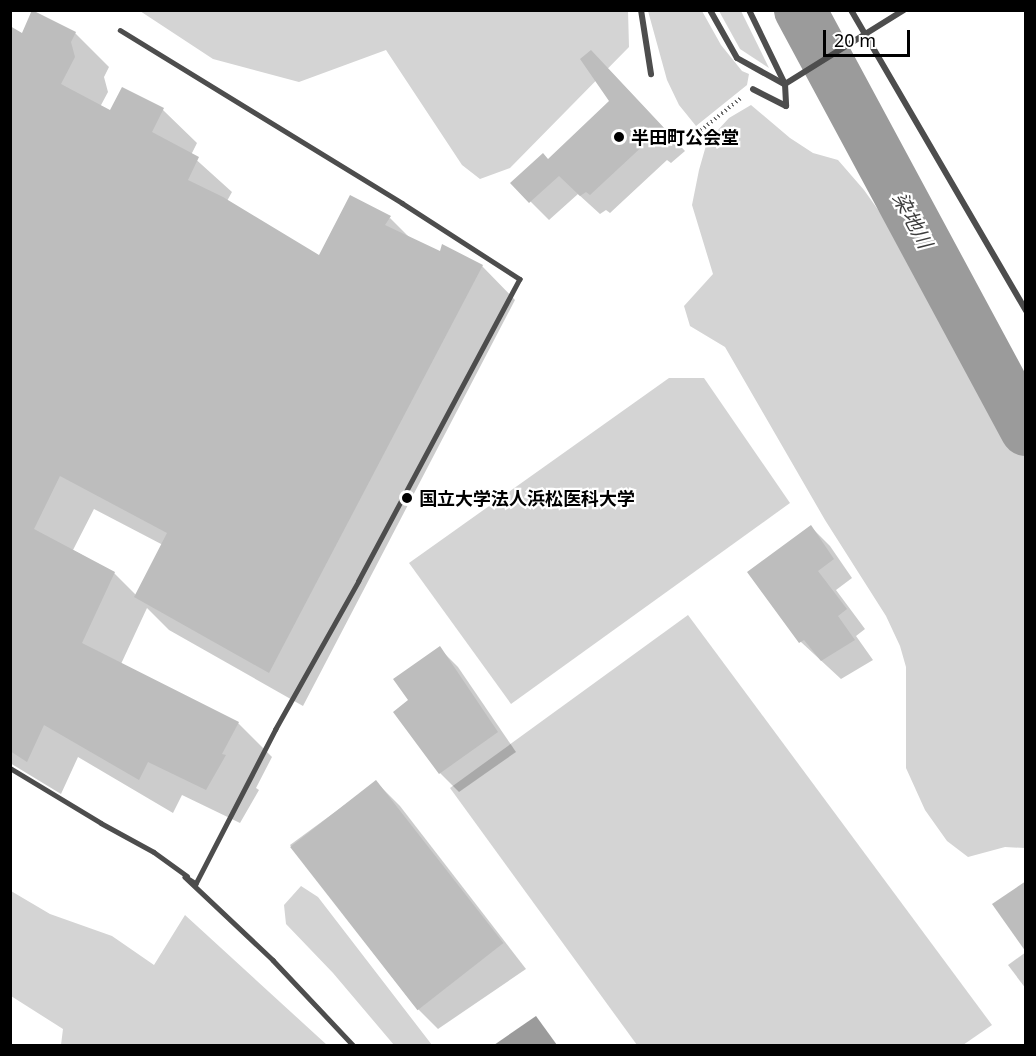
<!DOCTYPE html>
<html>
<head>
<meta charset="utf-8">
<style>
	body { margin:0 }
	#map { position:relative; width:1036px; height:1056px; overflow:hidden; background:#fff; font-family:"Noto Sans","Noto Sans JP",sans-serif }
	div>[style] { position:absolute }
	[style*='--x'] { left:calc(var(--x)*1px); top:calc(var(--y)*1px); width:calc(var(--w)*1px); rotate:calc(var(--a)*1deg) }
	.green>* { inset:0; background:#d4d4d4 }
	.water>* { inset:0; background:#9b9b9b }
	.shadow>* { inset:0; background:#0003 }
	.river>* { height:52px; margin:-26px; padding:0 26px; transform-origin:26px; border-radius:26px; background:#9b9b9b }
	.building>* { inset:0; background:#bdbdbd; transform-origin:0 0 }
	.path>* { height:4px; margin-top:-2px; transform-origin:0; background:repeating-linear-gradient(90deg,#6f6f6f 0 1.5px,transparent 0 4.5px) }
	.lane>* { height:4.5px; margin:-2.25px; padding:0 2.25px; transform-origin:2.25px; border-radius:2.25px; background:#4d4d4d }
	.street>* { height:6px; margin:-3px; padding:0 3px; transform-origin:3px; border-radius:3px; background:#4d4d4d }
	.dots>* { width:16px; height:16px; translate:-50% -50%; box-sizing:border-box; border:3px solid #fff; border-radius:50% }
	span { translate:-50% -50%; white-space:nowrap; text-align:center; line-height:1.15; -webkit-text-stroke:4.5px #fff; paint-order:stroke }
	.poi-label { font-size:18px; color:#000; font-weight:700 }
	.left { translate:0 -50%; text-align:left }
	.water-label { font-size:20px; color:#3c3c3c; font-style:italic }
	.frame { position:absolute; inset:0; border:12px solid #000; pointer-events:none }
	.scale { position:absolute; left:823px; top:30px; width:87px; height:27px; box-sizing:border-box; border:3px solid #000; border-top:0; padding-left:8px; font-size:18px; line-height:21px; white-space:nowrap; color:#000; -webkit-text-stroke:4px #fff; paint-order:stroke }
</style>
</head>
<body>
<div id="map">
	<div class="green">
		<div style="clip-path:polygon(628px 10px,629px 47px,510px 168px,480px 179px,462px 165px,386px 50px,299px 82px,213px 59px,140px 11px)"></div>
		<div style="clip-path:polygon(648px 11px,702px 11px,721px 45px,742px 71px,749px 74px,747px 85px,696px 126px,679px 105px,667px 80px)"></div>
		<div style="clip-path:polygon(719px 11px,741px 11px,769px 68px,740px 49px)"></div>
		<div style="clip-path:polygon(751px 105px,790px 138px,813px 153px,838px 160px,864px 190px,928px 280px,1025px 453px,1025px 848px,1005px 847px,968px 857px,947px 841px,925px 810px,906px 768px,906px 667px,900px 646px,886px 616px,825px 520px,725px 347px,690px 326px,684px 306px,713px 274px,692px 205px,699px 170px,707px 142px,729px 118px)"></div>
		<div style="clip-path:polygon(669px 378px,704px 378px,790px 503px,511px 704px,409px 563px)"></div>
		<div style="clip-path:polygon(688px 615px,992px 1025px,963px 1045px,637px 1045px,450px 788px)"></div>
		<div style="clip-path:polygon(301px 886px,318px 897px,432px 1045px,394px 1045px,333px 973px,286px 924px,284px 905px)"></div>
		<div style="clip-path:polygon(11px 891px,50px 914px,112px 936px,154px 965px,185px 915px,327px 1045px,61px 1045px,63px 1029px,11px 996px)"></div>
	</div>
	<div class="water">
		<div style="clip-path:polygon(536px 1016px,557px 1045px,494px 1045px)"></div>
	</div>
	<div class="shadow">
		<div style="clip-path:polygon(evenodd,33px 11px,75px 33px,109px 67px,104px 77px,108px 92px,100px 107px,110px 112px,163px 110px,197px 143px,191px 155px,232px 192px,227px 201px,320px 257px,390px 218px,411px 239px,441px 253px,482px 266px,515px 300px,303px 706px,169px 630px,147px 608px,121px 664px,238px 723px,272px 757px,256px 788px,259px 790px,240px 823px,182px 795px,173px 813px,78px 757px,61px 794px,10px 763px,10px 28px,23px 35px,33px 11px,94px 509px,163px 545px,136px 595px,114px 573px,73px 550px,94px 509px)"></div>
		<div style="clip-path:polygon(610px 71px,685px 151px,671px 163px,667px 160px,610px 213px,606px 210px,600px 214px,578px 194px,549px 220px,530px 201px,548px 161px,611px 101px)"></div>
		<div style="clip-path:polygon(811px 527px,830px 546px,852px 578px,836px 590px,865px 629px,856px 636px,873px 660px,841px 679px,801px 642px,750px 572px)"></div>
		<div style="clip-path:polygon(439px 648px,458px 667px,516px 752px,459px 792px,440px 773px,410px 700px)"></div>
		<div style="clip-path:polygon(376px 782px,400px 806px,526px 969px,438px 1029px,413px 1004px,290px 845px)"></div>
		<div style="clip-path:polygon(1026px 952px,1026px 989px,1008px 965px)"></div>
	</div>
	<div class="river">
		<div style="--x:800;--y:10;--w:477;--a:61.7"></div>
	</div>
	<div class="building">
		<div style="clip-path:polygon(32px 10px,76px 32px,71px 42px,75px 57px,61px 84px,110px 110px,122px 87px,164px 108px,152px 132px,199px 157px,188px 180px,223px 197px,319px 255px,350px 195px,391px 216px,385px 225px,440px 251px,442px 244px,483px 265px,269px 673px,134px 597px,167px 533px,60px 476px,34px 529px,115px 572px,82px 643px,239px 722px,222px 754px,226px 755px,206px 790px,148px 762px,139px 780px,44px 725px,27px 762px,10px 751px,10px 26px,22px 33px)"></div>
		<div style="clip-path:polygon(591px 50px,667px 131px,651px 145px,647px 142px,590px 195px,586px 192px,580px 196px,559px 176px,529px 203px,510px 183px,543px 153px,548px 159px,609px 101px,580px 59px)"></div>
		<div style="clip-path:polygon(811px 525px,834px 559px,818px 571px,847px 609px,838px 616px,855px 640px,821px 661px,804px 640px,799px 643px,747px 572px)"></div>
		<div style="clip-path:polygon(440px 646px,498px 732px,439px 774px,393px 712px,408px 700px,393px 679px)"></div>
		<div style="left:376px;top:780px;width:207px;height:109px;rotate:52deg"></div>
		<div style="clip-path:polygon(1026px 881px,1026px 952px,992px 904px)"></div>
	</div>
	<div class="path">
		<div style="--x:690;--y:139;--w:65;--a:-38.8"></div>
	</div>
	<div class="lane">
		<div style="--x:120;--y:30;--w:331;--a:31.5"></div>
		<div style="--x:402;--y:203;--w:140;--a:32.8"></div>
		<div style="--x:520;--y:279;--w:342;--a:118.1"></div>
		<div style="--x:359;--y:581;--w:170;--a:119.3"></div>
		<div style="--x:276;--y:729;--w:174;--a:117.3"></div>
		<div style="--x:10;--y:768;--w:106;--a:31.1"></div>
		<div style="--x:101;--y:823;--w:60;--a:28.7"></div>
		<div style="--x:154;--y:852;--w:41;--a:36"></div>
		<div style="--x:196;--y:884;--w:13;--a:-148"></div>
		<div style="--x:185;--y:877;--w:121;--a:43.3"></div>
		<div style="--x:273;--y:960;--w:118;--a:46.7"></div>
	</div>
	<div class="street">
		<div style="--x:641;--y:10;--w:65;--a:81.1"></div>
		<div style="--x:710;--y:10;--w:55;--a:60.6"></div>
		<div style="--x:737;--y:58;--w:54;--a:29"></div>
		<div style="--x:749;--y:10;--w:82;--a:64.1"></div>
		<div style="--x:785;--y:84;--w:22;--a:87"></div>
		<div style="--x:786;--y:106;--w:37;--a:-153"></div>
		<div style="--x:851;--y:10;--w:348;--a:59.8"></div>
		<div style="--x:785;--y:84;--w:140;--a:-31.9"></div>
	</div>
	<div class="dots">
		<div style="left:619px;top:137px;background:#000"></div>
		<div style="left:407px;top:498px;background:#000"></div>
	</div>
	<div class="poi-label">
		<span class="left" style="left:631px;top:137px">半田町公会堂</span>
		<span class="left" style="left:419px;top:498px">国立大学法人浜松医科大学</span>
	</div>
	<div class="water-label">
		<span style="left:913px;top:220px;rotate:62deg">染地川</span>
	</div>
	<div class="frame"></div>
	<div class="scale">20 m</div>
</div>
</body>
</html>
